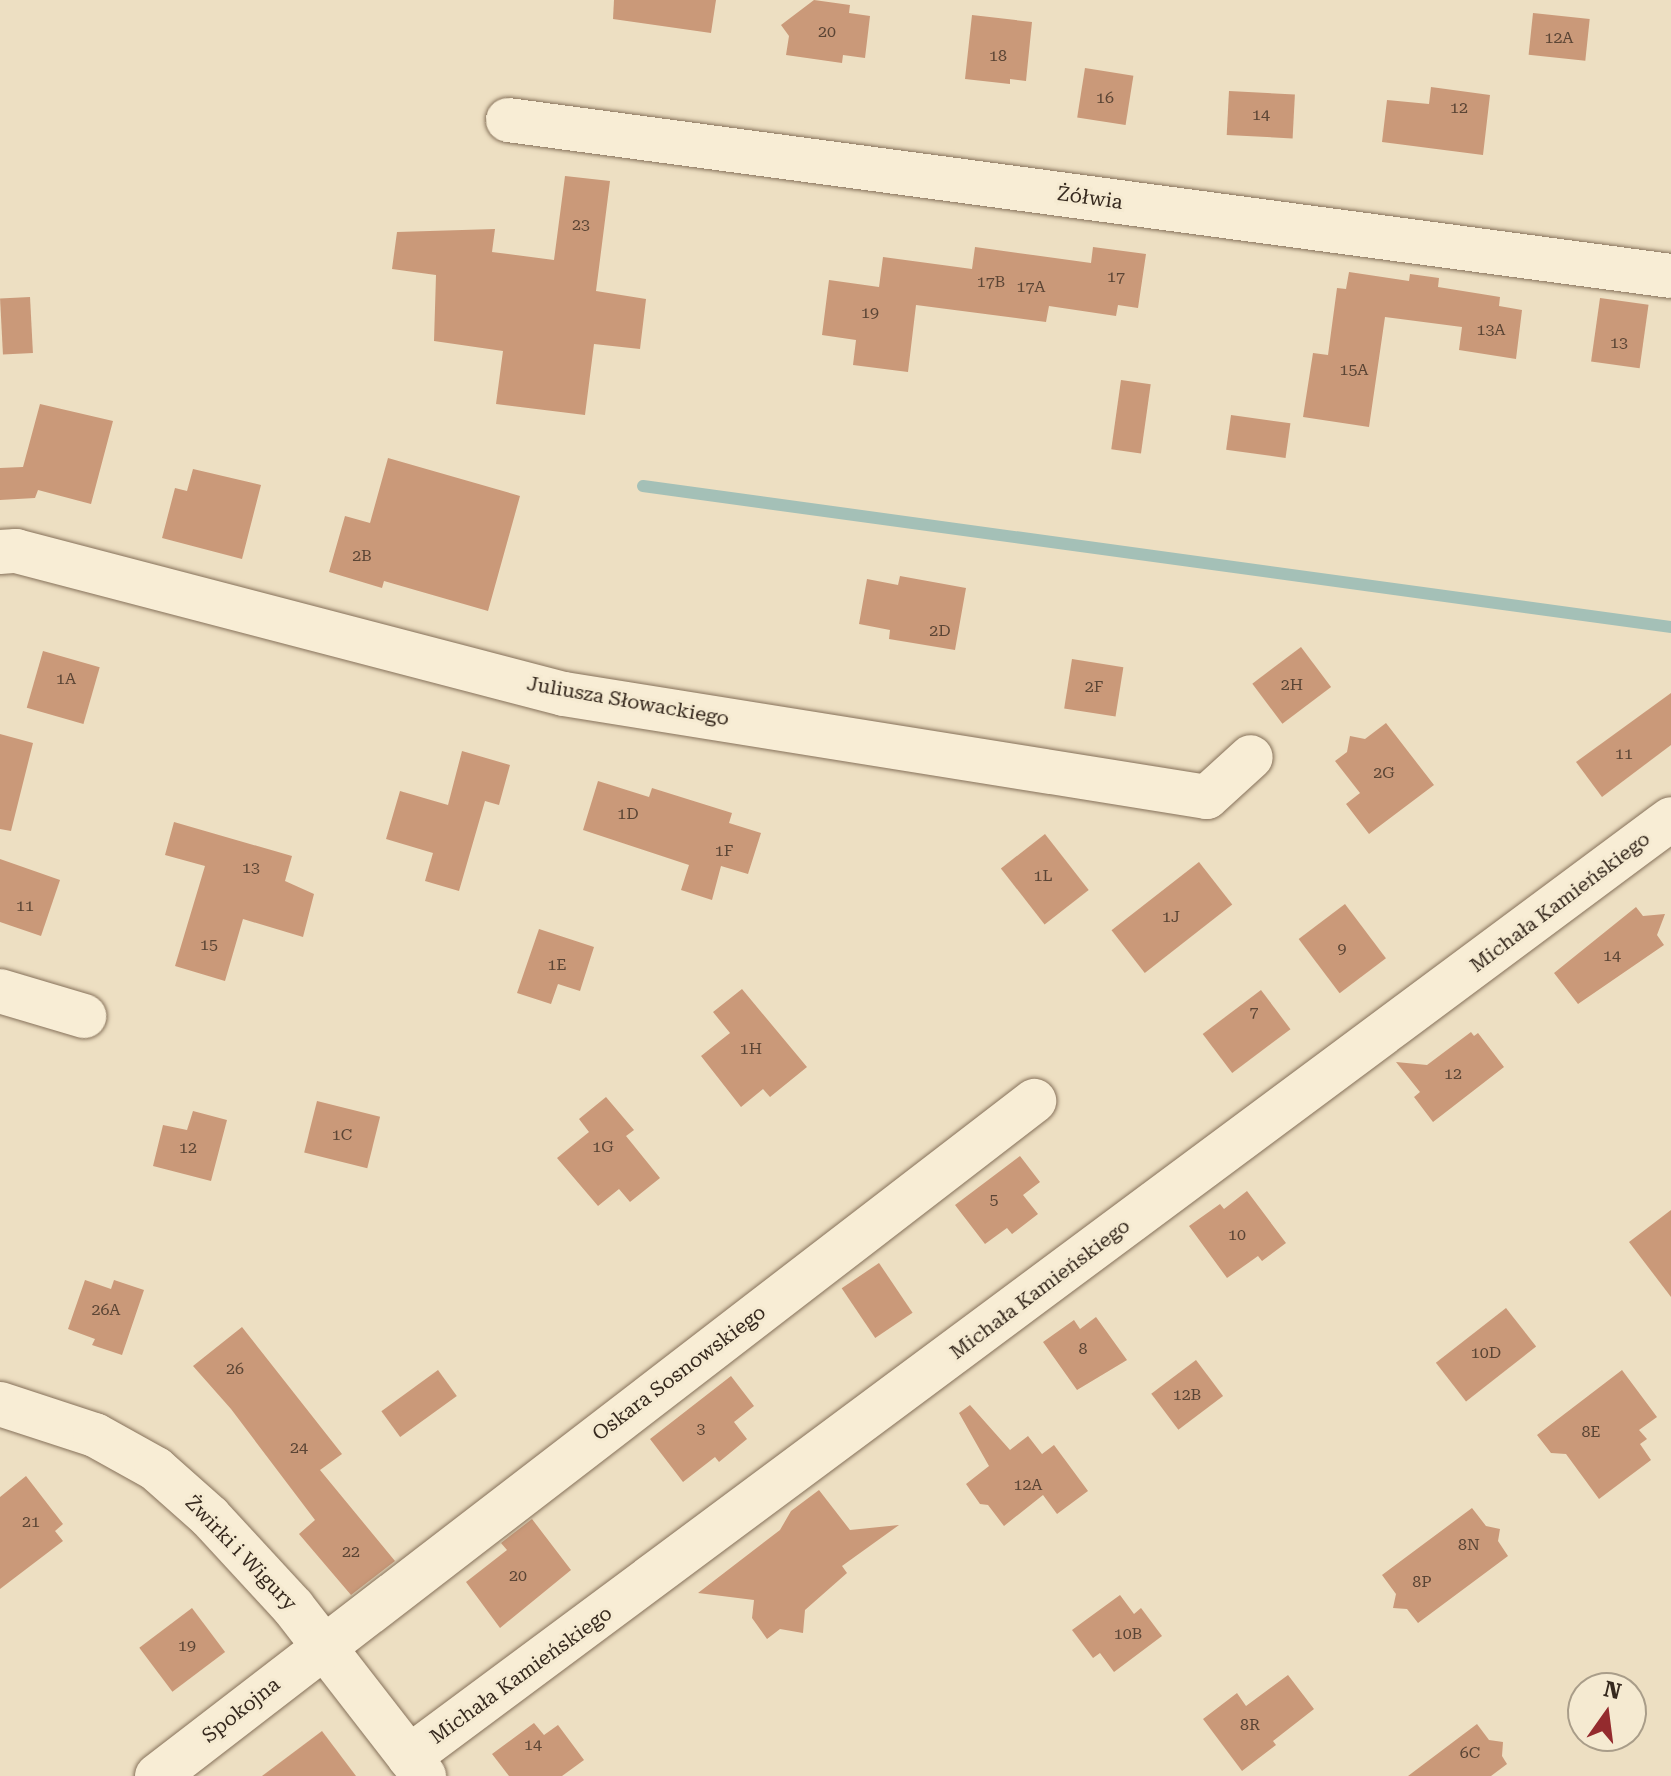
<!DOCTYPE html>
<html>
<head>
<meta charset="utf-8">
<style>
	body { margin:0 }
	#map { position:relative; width:1671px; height:1776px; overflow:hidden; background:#eddfc2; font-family:"Roboto Serif",serif }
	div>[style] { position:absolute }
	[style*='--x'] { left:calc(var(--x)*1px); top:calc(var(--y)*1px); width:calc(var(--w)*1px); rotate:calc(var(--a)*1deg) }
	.stream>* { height:12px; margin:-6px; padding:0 6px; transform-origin:6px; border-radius:6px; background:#a4c0b7 }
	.building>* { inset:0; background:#ca9979; transform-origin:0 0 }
	.roads { filter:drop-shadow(0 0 2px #86715a) drop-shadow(0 0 2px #86715a) }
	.minor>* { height:44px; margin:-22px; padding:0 22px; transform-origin:22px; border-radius:22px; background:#f8edd5 }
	span { translate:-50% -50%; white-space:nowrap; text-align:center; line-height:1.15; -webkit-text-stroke:6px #f5ead1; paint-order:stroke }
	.number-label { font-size:16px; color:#5b4535 }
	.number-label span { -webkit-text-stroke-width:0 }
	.street-label { font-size:20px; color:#36291e }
	.north { position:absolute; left:1567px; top:1672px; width:80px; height:80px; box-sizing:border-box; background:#f5ead1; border:2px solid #a99d89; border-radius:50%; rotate:14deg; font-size:22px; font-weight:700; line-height:32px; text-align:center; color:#36291e }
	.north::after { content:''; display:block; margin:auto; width:28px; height:36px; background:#942b2e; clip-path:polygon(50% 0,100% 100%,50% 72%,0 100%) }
</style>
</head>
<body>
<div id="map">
	<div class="stream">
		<div style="--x:643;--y:486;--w:1038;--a:7.81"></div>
	</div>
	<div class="building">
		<div style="clip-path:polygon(614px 0,716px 0,711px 33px,613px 19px)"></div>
		<div style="clip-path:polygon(814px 0,850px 5px,849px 13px,870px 16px,865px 58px,843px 55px,842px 63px,786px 55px,789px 36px,781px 25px)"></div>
		<div style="left:1533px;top:13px;width:57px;height:42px;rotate:6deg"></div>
		<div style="clip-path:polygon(972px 15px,1032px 22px,1026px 81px,1010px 79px,1010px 84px,965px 79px)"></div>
		<div style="left:1085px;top:68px;width:49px;height:50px;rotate:9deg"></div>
		<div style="clip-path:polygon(1431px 87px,1490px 95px,1483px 155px,1382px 142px,1387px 100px,1429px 104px)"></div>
		<div style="left:1229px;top:91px;width:66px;height:44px;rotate:3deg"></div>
		<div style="clip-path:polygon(565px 176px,610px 181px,596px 291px,646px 299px,640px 349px,594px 344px,585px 415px,496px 404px,503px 351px,434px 341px,436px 275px,392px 269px,397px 232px,495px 229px,492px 252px,554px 260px)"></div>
		<div style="clip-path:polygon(975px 247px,1091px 263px,1093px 247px,1146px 254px,1138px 308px,1118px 305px,1116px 316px,1049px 306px,1046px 322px,916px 305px,908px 372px,853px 365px,856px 340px,822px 335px,829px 280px,879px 287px,883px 257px,972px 269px)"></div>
		<div style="clip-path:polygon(1349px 272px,1409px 281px,1410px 274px,1439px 278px,1438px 287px,1500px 297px,1499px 306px,1522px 310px,1516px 359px,1459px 350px,1462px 327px,1385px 317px,1369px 427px,1303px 417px,1313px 353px,1328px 355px,1337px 288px,1346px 289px)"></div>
		<div style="left:30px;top:297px;width:56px;height:30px;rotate:87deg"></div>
		<div style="left:1600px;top:298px;width:49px;height:64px;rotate:8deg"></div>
		<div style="left:1121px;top:380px;width:30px;height:70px;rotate:8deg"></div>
		<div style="clip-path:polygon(40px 404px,113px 421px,91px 504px,38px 490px,35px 498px,0 500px,0 468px,23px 467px)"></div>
		<div style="left:1231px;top:415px;width:60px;height:35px;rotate:8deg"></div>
		<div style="clip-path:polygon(388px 458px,520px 496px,488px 611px,384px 581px,382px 588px,329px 572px,345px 516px,370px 523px)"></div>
		<div style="clip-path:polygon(193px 469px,261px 485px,242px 559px,162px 538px,175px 488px,187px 491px)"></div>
		<div style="clip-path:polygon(900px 576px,966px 588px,955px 650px,889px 639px,890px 630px,859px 624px,867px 579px,898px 585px)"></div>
		<div style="left:1301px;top:647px;width:50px;height:61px;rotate:53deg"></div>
		<div style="left:43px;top:651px;width:59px;height:59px;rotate:16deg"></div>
		<div style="left:1072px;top:659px;width:52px;height:50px;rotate:9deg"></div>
		<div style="clip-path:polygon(1671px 693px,1671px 745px,1602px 797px,1576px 762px)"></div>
		<div style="clip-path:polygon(1386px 723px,1434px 785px,1369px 834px,1346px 804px,1360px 793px,1335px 761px,1347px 752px,1350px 736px,1365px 739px)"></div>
		<div style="clip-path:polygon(0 734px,33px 743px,11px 831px,0 829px)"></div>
		<div style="clip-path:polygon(462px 751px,510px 765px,499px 805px,485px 801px,459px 891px,425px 881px,433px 853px,386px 839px,400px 791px,448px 805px)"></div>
		<div style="clip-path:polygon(598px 781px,649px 797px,652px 788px,732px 813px,729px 823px,761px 833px,748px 874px,721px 866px,712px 900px,681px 890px,689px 865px,583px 830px)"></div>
		<div style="clip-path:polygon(174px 822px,292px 856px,285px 881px,314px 894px,303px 937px,243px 919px,225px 981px,175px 966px,205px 866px,165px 855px)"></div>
		<div style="left:1045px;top:834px;width:71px;height:56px;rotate:52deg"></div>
		<div style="clip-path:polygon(0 859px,60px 880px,41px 936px,0 922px)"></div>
		<div style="left:1199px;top:862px;width:54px;height:111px;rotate:52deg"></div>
		<div style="left:1345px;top:904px;width:68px;height:58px;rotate:53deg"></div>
		<div style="clip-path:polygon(1636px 907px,1643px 916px,1665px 914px,1657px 935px,1664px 945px,1578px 1004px,1554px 973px)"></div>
		<div style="clip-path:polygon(539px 929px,594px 947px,580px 991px,558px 984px,551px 1004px,517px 993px)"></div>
		<div style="clip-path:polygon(742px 989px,807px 1067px,770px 1097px,763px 1089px,741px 1107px,701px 1056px,730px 1033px,713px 1012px)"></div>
		<div style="left:1261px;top:990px;width:49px;height:73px;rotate:53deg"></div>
		<div style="clip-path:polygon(1471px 1032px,1474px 1036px,1478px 1033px,1504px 1067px,1433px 1122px,1414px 1097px,1420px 1092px,1396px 1062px,1427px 1065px)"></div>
		<div style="clip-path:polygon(606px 1097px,634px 1130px,626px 1136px,660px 1178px,630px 1202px,619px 1189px,598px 1206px,557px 1158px,589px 1132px,579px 1119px)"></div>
		<div style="left:317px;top:1101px;width:65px;height:53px;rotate:14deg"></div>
		<div style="clip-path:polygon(193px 1111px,227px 1120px,211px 1181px,153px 1166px,163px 1125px,187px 1130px)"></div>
		<div style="clip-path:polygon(1020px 1156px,1040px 1182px,1023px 1195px,1038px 1214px,1012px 1234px,1007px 1228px,985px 1244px,955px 1205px)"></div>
		<div style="clip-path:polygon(1247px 1191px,1286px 1243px,1262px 1261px,1258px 1256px,1227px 1278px,1189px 1226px,1220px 1204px,1224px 1209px)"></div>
		<div style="clip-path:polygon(1671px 1210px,1671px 1297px,1629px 1242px)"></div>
		<div style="left:879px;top:1263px;width:60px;height:45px;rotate:56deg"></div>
		<div style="clip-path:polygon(85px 1280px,111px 1289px,114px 1280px,144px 1290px,122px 1355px,92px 1345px,95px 1339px,68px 1329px)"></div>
		<div style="left:1506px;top:1308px;width:49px;height:89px;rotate:52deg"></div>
		<div style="clip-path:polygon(1096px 1317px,1127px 1360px,1077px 1390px,1043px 1342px,1074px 1320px,1080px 1329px)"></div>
		<div style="clip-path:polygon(242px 1327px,342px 1454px,320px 1470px,395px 1561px,351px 1595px,299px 1534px,315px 1520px,231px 1409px,193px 1366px)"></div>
		<div style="left:1196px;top:1360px;width:45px;height:56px;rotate:53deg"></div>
		<div style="left:438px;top:1370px;width:32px;height:70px;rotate:54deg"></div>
		<div style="clip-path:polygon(1622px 1370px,1657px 1417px,1639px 1430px,1647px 1439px,1640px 1444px,1651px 1460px,1599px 1499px,1566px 1454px,1551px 1453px,1537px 1435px)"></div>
		<div style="clip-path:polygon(731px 1376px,754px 1406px,734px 1422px,747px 1439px,719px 1462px,715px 1457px,683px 1482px,650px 1439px)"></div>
		<div style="clip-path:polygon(970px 1405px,1010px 1450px,1028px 1436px,1042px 1454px,1054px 1445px,1088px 1491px,1057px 1514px,1043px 1495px,1004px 1526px,988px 1505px,980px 1504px,966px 1484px,989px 1466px,959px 1413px)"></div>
		<div style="clip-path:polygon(26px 1476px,63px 1524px,55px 1531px,63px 1541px,0 1589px,0 1497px)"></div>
		<div style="clip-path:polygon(819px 1490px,850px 1530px,899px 1525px,842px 1566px,847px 1573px,805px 1610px,803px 1633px,780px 1629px,767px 1639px,752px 1618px,754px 1600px,698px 1593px,780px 1530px,791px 1511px)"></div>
		<div style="clip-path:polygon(1472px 1508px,1486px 1526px,1500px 1529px,1498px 1541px,1508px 1556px,1418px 1623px,1407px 1609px,1393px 1608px,1396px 1594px,1382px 1575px)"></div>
		<div style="clip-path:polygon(532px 1519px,571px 1570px,500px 1628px,466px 1582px,507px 1550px,501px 1543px)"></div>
		<div style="clip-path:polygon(1120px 1595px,1134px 1614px,1141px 1608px,1162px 1636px,1114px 1672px,1100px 1653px,1093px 1658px,1072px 1630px)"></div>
		<div style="left:192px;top:1608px;width:55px;height:66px;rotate:53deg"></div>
		<div style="clip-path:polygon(1288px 1675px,1314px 1709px,1273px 1741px,1276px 1745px,1242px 1771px,1203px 1719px,1237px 1693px,1246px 1706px)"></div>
		<div style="clip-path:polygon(534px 1723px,544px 1735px,558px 1725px,584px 1760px,562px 1776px,509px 1776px,492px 1754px)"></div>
		<div style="clip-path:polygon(1477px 1724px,1489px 1740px,1503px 1742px,1502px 1756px,1507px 1764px,1491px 1776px,1408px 1776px)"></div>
		<div style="clip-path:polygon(322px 1731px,356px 1776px,262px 1776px)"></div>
	</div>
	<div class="roads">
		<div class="minor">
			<div style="--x:508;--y:120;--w:1173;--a:7.64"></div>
			<div style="--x:0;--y:552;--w:16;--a:-4"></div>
			<div style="--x:16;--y:551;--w:566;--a:14.63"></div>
			<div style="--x:564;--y:694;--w:651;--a:9.1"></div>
			<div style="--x:1207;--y:797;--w:59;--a:-42.3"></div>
			<div style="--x:0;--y:991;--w:88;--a:16.6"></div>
			<div style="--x:0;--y:1404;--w:100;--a:18.1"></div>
			<div style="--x:95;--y:1435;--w:70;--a:29.1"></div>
			<div style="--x:156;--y:1469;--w:72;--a:41.6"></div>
			<div style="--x:210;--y:1517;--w:122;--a:47.3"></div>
			<div style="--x:293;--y:1607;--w:214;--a:52.2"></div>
			<div style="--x:409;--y:1757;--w:1572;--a:-36.62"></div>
			<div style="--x:157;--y:1776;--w:1107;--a:-37.58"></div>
		</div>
	</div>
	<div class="number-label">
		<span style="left:827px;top:32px">20</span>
		<span style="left:1559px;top:38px">12A</span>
		<span style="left:998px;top:56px">18</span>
		<span style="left:1105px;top:98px">16</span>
		<span style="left:1459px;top:108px">12</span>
		<span style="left:1261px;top:115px">14</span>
		<span style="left:581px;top:225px">23</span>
		<span style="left:1116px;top:277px">17</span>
		<span style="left:991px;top:282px">17B</span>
		<span style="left:1031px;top:287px">17A</span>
		<span style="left:870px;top:313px">19</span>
		<span style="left:1491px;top:330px">13A</span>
		<span style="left:1619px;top:343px">13</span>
		<span style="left:1354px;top:370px">15A</span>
		<span style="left:362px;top:556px">2B</span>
		<span style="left:940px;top:631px">2D</span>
		<span style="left:66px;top:679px">1A</span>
		<span style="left:1292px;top:685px">2H</span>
		<span style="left:1094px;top:687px">2F</span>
		<span style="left:1624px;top:754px">11</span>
		<span style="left:1384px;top:773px">2G</span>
		<span style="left:628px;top:814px">1D</span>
		<span style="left:724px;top:851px">1F</span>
		<span style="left:251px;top:868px">13</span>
		<span style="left:1043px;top:876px">1L</span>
		<span style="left:25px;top:906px">11</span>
		<span style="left:1171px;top:917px">1J</span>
		<span style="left:209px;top:945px">15</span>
		<span style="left:1342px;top:949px">9</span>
		<span style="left:1612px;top:956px">14</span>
		<span style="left:557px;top:965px">1E</span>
		<span style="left:1254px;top:1012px">7</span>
		<span style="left:751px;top:1049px">1H</span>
		<span style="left:1453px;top:1074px">12</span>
		<span style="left:342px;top:1135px">1C</span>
		<span style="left:603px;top:1147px">1G</span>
		<span style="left:188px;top:1148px">12</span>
		<span style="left:994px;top:1200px">5</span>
		<span style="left:1237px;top:1235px">10</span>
		<span style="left:106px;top:1310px">26A</span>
		<span style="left:1083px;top:1349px">8</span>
		<span style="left:1486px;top:1353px">10D</span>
		<span style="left:235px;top:1369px">26</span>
		<span style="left:1187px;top:1395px">12B</span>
		<span style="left:701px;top:1429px">3</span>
		<span style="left:1591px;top:1432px">8E</span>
		<span style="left:299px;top:1448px">24</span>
		<span style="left:1028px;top:1485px">12A</span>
		<span style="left:31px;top:1522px">21</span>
		<span style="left:1469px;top:1545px">8N</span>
		<span style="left:351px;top:1552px">22</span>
		<span style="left:518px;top:1576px">20</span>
		<span style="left:1422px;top:1582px">8P</span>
		<span style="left:1128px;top:1634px">10B</span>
		<span style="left:187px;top:1646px">19</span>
		<span style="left:1250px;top:1725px">8R</span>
		<span style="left:533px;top:1745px">14</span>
		<span style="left:1470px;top:1753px">6C</span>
	</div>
	<div class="street-label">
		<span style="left:1090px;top:198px;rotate:8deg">Żółwia</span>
		<span style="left:628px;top:701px;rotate:10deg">Juliusza Słowackiego</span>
		<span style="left:1560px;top:902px;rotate:-37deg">Michała Kamieńskiego</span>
		<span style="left:1040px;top:1289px;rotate:-37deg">Michała Kamieńskiego</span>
		<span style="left:679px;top:1373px;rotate:-37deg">Oskara Sosnowskiego</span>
		<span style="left:241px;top:1553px;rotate:46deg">Żwirki i Wigury</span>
		<span style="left:521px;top:1675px;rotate:-36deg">Michała Kamieńskiego</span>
		<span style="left:241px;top:1710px;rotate:-38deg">Spokojna</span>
	</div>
	<div class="north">N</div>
</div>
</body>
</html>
